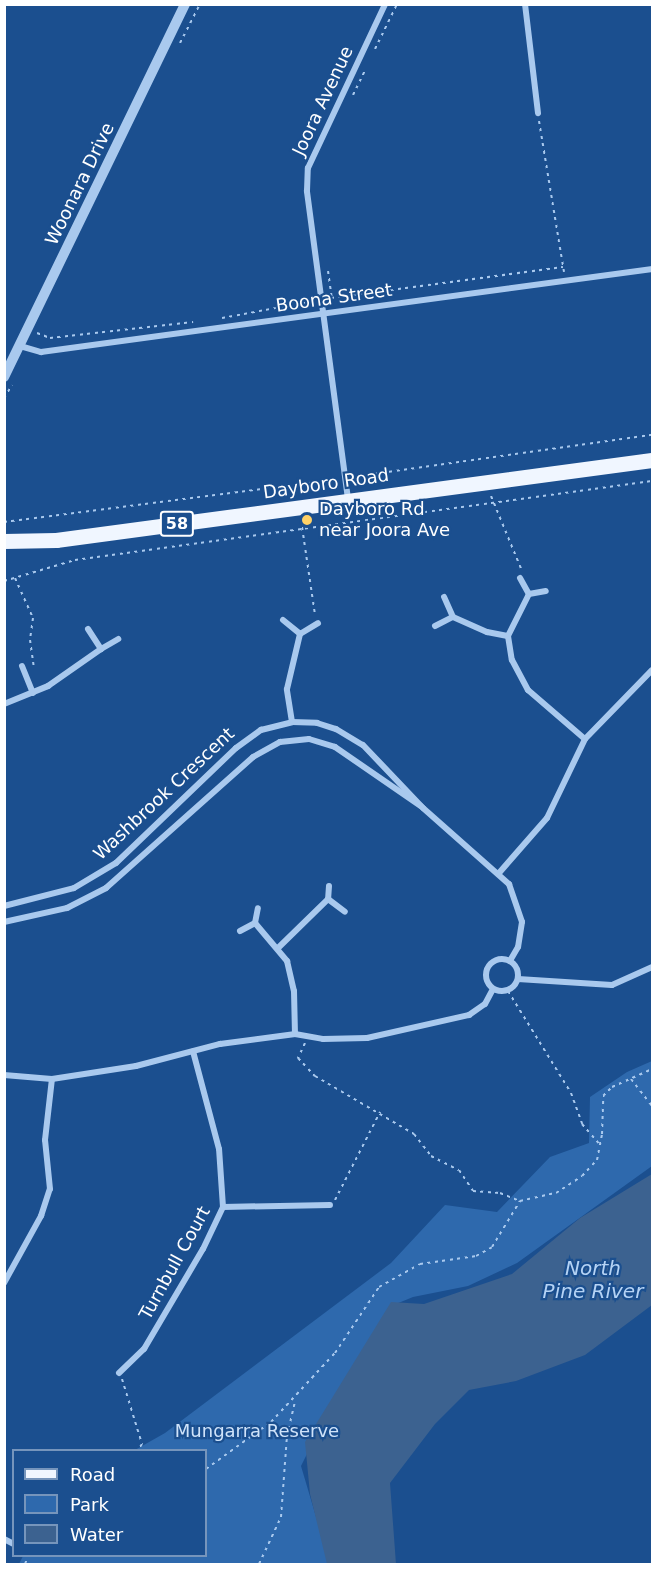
<!DOCTYPE html>
<html>
<head>
<meta charset="utf-8">
<style>
	body { margin:0 }
	#map { position:relative; width:657px; height:1569px; overflow:hidden; background:#1b4f8f; font-family:"DejaVu Sans",sans-serif }
	div>[style] { position:absolute }
	[style*='--x'] { left:calc(var(--x)*1px); top:calc(var(--y)*1px); width:calc(var(--w)*1px); rotate:calc(var(--a)*1deg) }
	.green>* { inset:0; background:#2e69ad }
	.water>* { inset:0; background:#3c6290 }
	.path>* { height:2px; margin-top:-1px; transform-origin:0; background:repeating-linear-gradient(90deg,#a9c9ee 0 3px,transparent 0 7.5px) }
	.minor>* { height:6px; margin:-3px; padding:0 3px; transform-origin:3px; border-radius:3px; background:#a9c9ee }
	.minor>.ring { margin:-3px; padding:0; box-sizing:content-box; background:none; border:6px solid #a9c9ee; border-radius:50% }
	.tertiary>* { height:10px; margin:-5px; padding:0 5px; transform-origin:5px; border-radius:5px; background:#a9c9ee }
	.primary>* { height:15px; margin:-7.5px; padding:0 7.5px; transform-origin:7.5px; border-radius:7.5px; background:#f0f6ff }
	.dots>* { width:16px; height:16px; translate:-50% -50%; box-sizing:border-box; border:3px solid #1b4f8f; border-radius:50% }
	span { translate:-50% -50%; white-space:nowrap; text-align:center; line-height:1.15; -webkit-text-stroke:4.5px #1b4f8f; paint-order:stroke }
	.shield-label span { padding:2px 4px; background:#1b4f8f; border:2px solid; border-radius:4px; -webkit-text-stroke-width:0 }
	.shield-label { font-size:16px; color:#fff; font-weight:700 }
	.street-label { font-size:18px; color:#fff }
	.poi-label { font-size:18px; color:#fff }
	.left { translate:0 -50%; text-align:left }
	.park-label { font-size:18px; color:#cfe3fa }
	.water-label { font-size:20px; color:#b5d3f5; font-style:italic }
	.frame { position:absolute; inset:0; border:6px solid #fff; pointer-events:none }
	.legend { position:absolute; left:12px; top:1449px; width:195px; height:108px; box-sizing:border-box; background:#1b4f8f; border:2px solid #7695bc; margin:0; padding:8px 10px; list-style:none; font-size:18px; color:#fff }
	.legend li { display:flex; align-items:center; gap:12px; height:30px }
	.legend b { width:30px; border:2px solid #7695bc }
</style>
</head>
<body>
<div id="map">
	<div class="green">
		<div style="clip-path:polygon(652px 1061px,652px 1166px,517px 1263px,468px 1286px,413px 1297px,391px 1306px,341px 1386px,301px 1466px,330px 1564px,19px 1564px,23px 1556px,206px 1556px,206px 1450px,135px 1450px,165px 1433px,391px 1263px,445px 1205px,497px 1212px,550px 1157px,589px 1143px,590px 1097px,627px 1072px)"></div>
	</div>
	<div class="water">
		<div style="clip-path:polygon(652px 1174px,652px 1305px,585px 1355px,516px 1381px,469px 1390px,435px 1424px,390px 1483px,396px 1564px,327px 1564px,310px 1494px,305px 1442px,391px 1302px,424px 1304px,512px 1274px,580px 1218px)"></div>
	</div>
	<div class="path">
		<div style="--x:180;--y:43;--w:44;--a:-62.9"></div>
		<div style="--x:375;--y:49;--w:50;--a:-63.9"></div>
		<div style="--x:353;--y:95;--w:28;--a:-64"></div>
		<div style="--x:539;--y:121;--w:153;--a:80.6"></div>
		<div style="--x:328;--y:271;--w:27;--a:82"></div>
		<div style="--x:331;--y:298;--w:234;--a:-7.6"></div>
		<div style="--x:222;--y:318;--w:94;--a:-10.5"></div>
		<div style="--x:37;--y:333;--w:14;--a:21"></div>
		<div style="--x:50;--y:338;--w:144;--a:-6.4"></div>
		<div style="--x:4;--y:398;--w:15;--a:-58"></div>
		<div style="--x:352;--y:477;--w:303;--a:-8"></div>
		<div style="--x:491;--y:496;--w:81;--a:67.5"></div>
		<div style="--x:301;--y:520;--w:96;--a:81.6"></div>
		<div style="--x:4;--y:522;--w:337;--a:-7.3"></div>
		<div style="--x:15;--y:578;--w:44;--a:65.8"></div>
		<div style="--x:33;--y:618;--w:22;--a:98"></div>
		<div style="--x:30;--y:640;--w:30;--a:82"></div>
		<div style="--x:4;--y:581;--w:74;--a:-16.5"></div>
		<div style="--x:75;--y:560;--w:582;--a:-7.8"></div>
		<div style="--x:508;--y:991;--w:120;--a:58.3"></div>
		<div style="--x:571;--y:1093;--w:33;--a:70"></div>
		<div style="--x:582;--y:1124;--w:28;--a:49"></div>
		<div style="--x:305;--y:1043;--w:17;--a:115"></div>
		<div style="--x:298;--y:1058;--w:25;--a:47"></div>
		<div style="--x:315;--y:1076;--w:115;--a:30.4"></div>
		<div style="--x:414;--y:1134;--w:28;--a:52"></div>
		<div style="--x:431;--y:1156;--w:31;--a:27"></div>
		<div style="--x:459;--y:1170;--w:25;--a:56"></div>
		<div style="--x:473;--y:1191;--w:27;--a:4"></div>
		<div style="--x:500;--y:1193;--w:22;--a:22"></div>
		<div style="--x:631;--y:1079;--w:34;--a:52"></div>
		<div style="--x:335;--y:1200;--w:99;--a:-62.9"></div>
		<div style="--x:122;--y:1379;--w:68;--a:72.9"></div>
		<div style="--x:142;--y:1444;--w:7;--a:124"></div>
		<div style="--x:287;--y:1436;--w:21;--a:-139"></div>
		<div style="--x:271;--y:1422;--w:94;--a:-47.2"></div>
		<div style="--x:335;--y:1353;--w:79;--a:-56.3"></div>
		<div style="--x:379;--y:1287;--w:47;--a:-29.3"></div>
		<div style="--x:420;--y:1264;--w:57;--a:-8.1"></div>
		<div style="--x:476;--y:1256;--w:18;--a:-29"></div>
		<div style="--x:492;--y:1247;--w:54;--a:-58.7"></div>
		<div style="--x:520;--y:1201;--w:37;--a:-13"></div>
		<div style="--x:556;--y:1193;--w:31;--a:-33"></div>
		<div style="--x:582;--y:1176;--w:22;--a:-47"></div>
		<div style="--x:597;--y:1160;--w:26;--a:-79"></div>
		<div style="--x:602;--y:1134;--w:38;--a:-88"></div>
		<div style="--x:603;--y:1096;--w:13;--a:-45"></div>
		<div style="--x:612;--y:1087;--w:44;--a:-24.2"></div>
		<div style="--x:206;--y:1469;--w:80;--a:-35.9"></div>
		<div style="--x:25;--y:1564;--w:9;--a:-69"></div>
		<div style="--x:259;--y:1564;--w:52;--a:-64.9"></div>
		<div style="--x:281;--y:1517;--w:81;--a:-85.8"></div>
		<div style="--x:287;--y:1436;--w:37;--a:-77"></div>
	</div>
	<div class="minor">
		<div style="--x:525;--y:4;--w:110;--a:83.2"></div>
		<div style="--x:20;--y:346;--w:22;--a:16"></div>
		<div style="--x:41;--y:352;--w:617;--a:-7.74"></div>
		<div style="--x:348;--y:499;--w:311;--a:-97.6"></div>
		<div style="--x:307;--y:191;--w:23;--a:-88"></div>
		<div style="--x:308;--y:168;--w:181;--a:-64.8"></div>
		<div style="--x:520;--y:578;--w:18;--a:61"></div>
		<div style="--x:529;--y:594;--w:17;--a:-10"></div>
		<div style="--x:529;--y:594;--w:47;--a:116.6"></div>
		<div style="--x:508;--y:636;--w:24;--a:81"></div>
		<div style="--x:512;--y:660;--w:34;--a:62"></div>
		<div style="--x:528;--y:690;--w:75;--a:40.7"></div>
		<div style="--x:453;--y:617;--w:37;--a:24"></div>
		<div style="--x:487;--y:632;--w:21;--a:11"></div>
		<div style="--x:283;--y:620;--w:22;--a:39"></div>
		<div style="--x:300;--y:634;--w:21;--a:-31"></div>
		<div style="--x:435;--y:626;--w:20;--a:-27"></div>
		<div style="--x:453;--y:617;--w:22;--a:-114"></div>
		<div style="--x:88;--y:629;--w:24;--a:57"></div>
		<div style="--x:101;--y:649;--w:20;--a:-30"></div>
		<div style="--x:22;--y:666;--w:29;--a:68"></div>
		<div style="--x:4;--y:704;--w:48;--a:-22.2"></div>
		<div style="--x:48;--y:686;--w:65;--a:-34.9"></div>
		<div style="--x:292;--y:722;--w:33;--a:-99"></div>
		<div style="--x:287;--y:689;--w:57;--a:-76.7"></div>
		<div style="--x:499;--y:873;--w:73;--a:-48.9"></div>
		<div style="--x:547;--y:818;--w:88;--a:-64.3"></div>
		<div style="--x:585;--y:739;--w:96;--a:-45.8"></div>
		<div style="--x:329;--y:886;--w:13;--a:94"></div>
		<div style="--x:328;--y:899;--w:21;--a:37"></div>
		<div style="--x:4;--y:906;--w:72;--a:-14.4"></div>
		<div style="--x:74;--y:888;--w:49;--a:-30.8"></div>
		<div style="--x:116;--y:863;--w:166;--a:-43.8"></div>
		<div style="--x:236;--y:748;--w:31;--a:-36"></div>
		<div style="--x:261;--y:730;--w:32;--a:-14"></div>
		<div style="--x:292;--y:722;--w:25;--a:2"></div>
		<div style="--x:317;--y:723;--w:20;--a:18"></div>
		<div style="--x:336;--y:729;--w:31;--a:31"></div>
		<div style="--x:363;--y:745;--w:87;--a:46.4"></div>
		<div style="--x:423;--y:808;--w:115;--a:41.5"></div>
		<div style="--x:509;--y:884;--w:40;--a:71.1"></div>
		<div style="--x:522;--y:922;--w:25;--a:99"></div>
		<div style="--x:518;--y:947;--w:16;--a:120"></div>
		<div style="--x:4;--y:922;--w:65;--a:-12.5"></div>
		<div style="--x:67;--y:908;--w:44;--a:-27.1"></div>
		<div style="--x:106;--y:888;--w:197;--a:-41.7"></div>
		<div style="--x:253;--y:757;--w:31;--a:-29"></div>
		<div style="--x:280;--y:742;--w:29;--a:-6"></div>
		<div style="--x:309;--y:739;--w:27;--a:17"></div>
		<div style="--x:335;--y:747;--w:104;--a:34.5"></div>
		<div style="--x:255;--y:923;--w:50;--a:49.9"></div>
		<div style="--x:287;--y:961;--w:31;--a:77"></div>
		<div style="--x:294;--y:991;--w:43;--a:88.7"></div>
		<div style="--x:240;--y:931;--w:17;--a:-28"></div>
		<div style="--x:255;--y:923;--w:15;--a:-79"></div>
		<div style="--x:278;--y:948;--w:70;--a:-44.4"></div>
		<div class="ring" style="left:486px;top:959px;width:26px;height:26px"></div>
		<div style="--x:518;--y:979;--w:94;--a:3.7"></div>
		<div style="--x:612;--y:985;--w:44;--a:-24.2"></div>
		<div style="--x:4;--y:1075;--w:48;--a:4.8"></div>
		<div style="--x:52;--y:1079;--w:85;--a:-8.8"></div>
		<div style="--x:136;--y:1066;--w:87;--a:-14.7"></div>
		<div style="--x:220;--y:1044;--w:76;--a:-7.6"></div>
		<div style="--x:295;--y:1034;--w:28;--a:10"></div>
		<div style="--x:323;--y:1039;--w:44;--a:-1.3"></div>
		<div style="--x:367;--y:1038;--w:105;--a:-12.7"></div>
		<div style="--x:469;--y:1015;--w:19;--a:-35"></div>
		<div style="--x:485;--y:1004;--w:17;--a:-62"></div>
		<div style="--x:223;--y:1207;--w:107;--a:-1.1"></div>
		<div style="--x:4;--y:1283;--w:77;--a:-61.1"></div>
		<div style="--x:41;--y:1216;--w:28;--a:-72"></div>
		<div style="--x:50;--y:1189;--w:49;--a:-95.8"></div>
		<div style="--x:45;--y:1140;--w:61;--a:-83.5"></div>
		<div style="--x:119;--y:1373;--w:35;--a:-44"></div>
		<div style="--x:144;--y:1349;--w:116;--a:-59.5"></div>
		<div style="--x:203;--y:1249;--w:47;--a:-64.5"></div>
		<div style="--x:223;--y:1207;--w:58;--a:-93.9"></div>
		<div style="--x:219;--y:1149;--w:101;--a:-104.9"></div>
		<div style="--x:4;--y:1539;--w:11;--a:27"></div>
	</div>
	<div class="tertiary">
		<div style="--x:4;--y:377;--w:415;--a:-64.1"></div>
	</div>
	<div class="primary">
		<div style="--x:4;--y:541;--w:52;--a:-1.1"></div>
		<div style="--x:56;--y:540;--w:601;--a:-7.65"></div>
	</div>
	<div class="dots">
		<div style="left:307px;top:520px;background:#ffd166"></div>
	</div>
	<div class="shield-label">
		<span style="left:177px;top:524px">58</span>
	</div>
	<div class="street-label">
		<span style="left:323px;top:101px;rotate:-65deg">Joora Avenue</span>
		<span style="left:80px;top:184px;rotate:-64deg">Woonara Drive</span>
		<span style="left:334px;top:298px;rotate:-8deg">Boona Street</span>
		<span style="left:326px;top:484px;rotate:-8deg">Dayboro Road</span>
		<span style="left:164px;top:794px;rotate:-43deg">Washbrook Crescent</span>
		<span style="left:175px;top:1263px;rotate:-61deg">Turnbull Court</span>
	</div>
	<div class="poi-label">
		<span class="left" style="left:319px;top:520px">Dayboro Rd<br>near Joora Ave</span>
	</div>
	<div class="park-label">
		<span style="left:257px;top:1431px">Mungarra Reserve</span>
	</div>
	<div class="water-label">
		<span style="left:593px;top:1280px">North<br>Pine River</span>
	</div>
	<div class="frame"></div>
	<ul class="legend">
	<li><b style="height:8px;background:#f0f6ff"></b>Road</li>
	<li><b style="height:16px;background:#2e69ad"></b>Park</li>
	<li><b style="height:16px;background:#3c6290"></b>Water</li>
	</ul>
</div>
</body>
</html>
